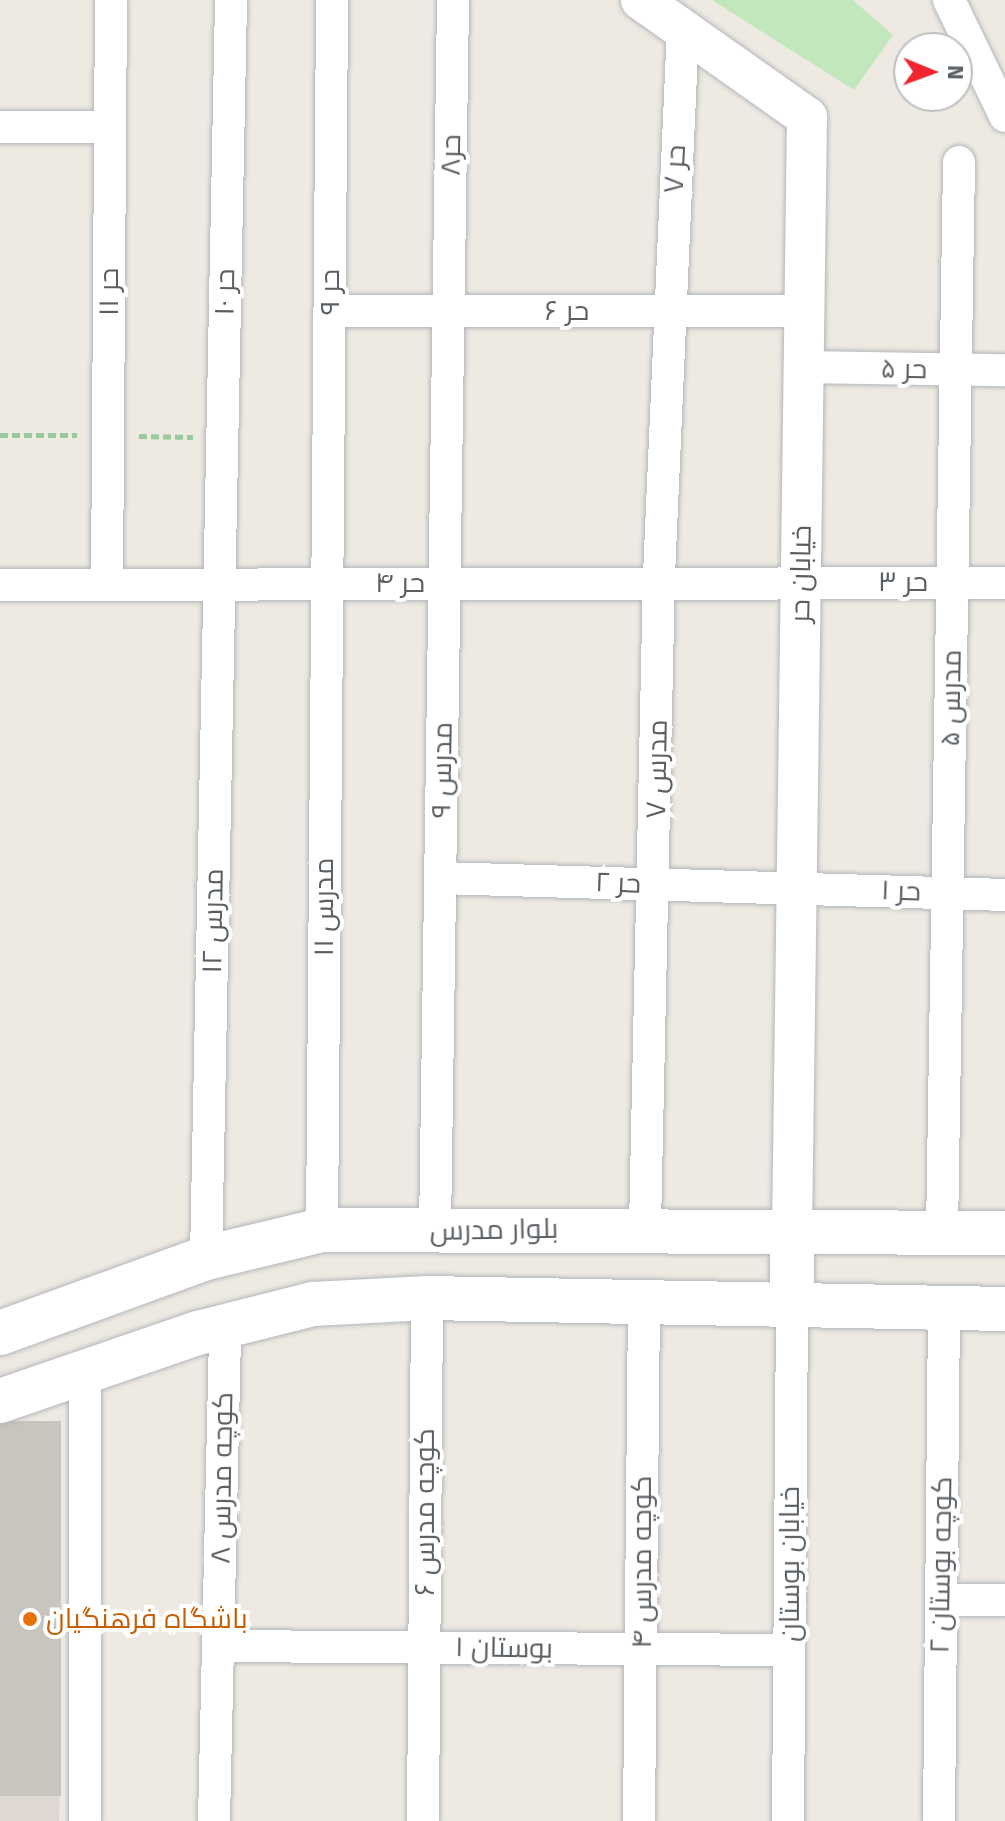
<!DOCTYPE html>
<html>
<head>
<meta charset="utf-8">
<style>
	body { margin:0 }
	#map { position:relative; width:1005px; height:1821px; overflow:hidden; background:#eee9e1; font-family:"Fira Sans",Cairo,sans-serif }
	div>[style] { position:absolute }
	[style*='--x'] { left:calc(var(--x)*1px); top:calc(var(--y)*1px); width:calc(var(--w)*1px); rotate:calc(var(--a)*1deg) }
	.education>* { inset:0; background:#ded8d0; transform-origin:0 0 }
	.green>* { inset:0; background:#c2e7bc }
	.building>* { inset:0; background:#c8c4be; transform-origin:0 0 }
	.path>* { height:5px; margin-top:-2.5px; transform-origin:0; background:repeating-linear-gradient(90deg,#97ca9f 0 8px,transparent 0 12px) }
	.roads { filter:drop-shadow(0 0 2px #b2b6ba) drop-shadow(0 0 2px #b2b6ba) }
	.minor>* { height:32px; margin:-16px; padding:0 16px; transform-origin:16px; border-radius:16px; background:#fff }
	.tertiary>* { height:40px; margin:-20px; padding:0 20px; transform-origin:20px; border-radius:20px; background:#fff }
	.secondary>* { height:44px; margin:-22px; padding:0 22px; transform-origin:22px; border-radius:22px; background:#fff }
	.dots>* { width:22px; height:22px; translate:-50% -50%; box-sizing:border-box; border:4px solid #fff; border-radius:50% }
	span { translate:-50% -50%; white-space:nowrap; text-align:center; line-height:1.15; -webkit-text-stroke:8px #fff; paint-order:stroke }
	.street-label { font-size:28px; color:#5a5f63 }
	.food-label { font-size:28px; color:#c56008 }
	.left { translate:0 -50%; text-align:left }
	.north { position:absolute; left:893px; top:32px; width:80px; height:80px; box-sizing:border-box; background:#fff; border:2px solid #bdbfc1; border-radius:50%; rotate:91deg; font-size:22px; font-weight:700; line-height:32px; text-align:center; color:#5a5f63 }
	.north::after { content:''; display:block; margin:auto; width:28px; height:36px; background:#f0252f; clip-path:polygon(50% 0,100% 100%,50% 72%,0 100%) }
</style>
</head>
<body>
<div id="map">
	<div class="education">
		<div style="left:0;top:1794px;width:60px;height:27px;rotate:2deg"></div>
	</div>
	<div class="green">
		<div style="clip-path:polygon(712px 0,853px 0,893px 35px,854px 90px)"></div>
	</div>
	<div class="building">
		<div style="left:61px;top:1421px;width:375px;height:65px;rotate:90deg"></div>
	</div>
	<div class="path">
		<div style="--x:0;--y:435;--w:77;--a:0"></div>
		<div style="--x:139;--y:436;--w:54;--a:1.1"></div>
	</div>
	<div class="roads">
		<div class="minor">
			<div style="--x:949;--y:0;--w:129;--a:64.2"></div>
			<div style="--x:0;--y:127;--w:110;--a:0"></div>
			<div style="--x:329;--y:311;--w:475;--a:0"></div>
			<div style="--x:803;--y:367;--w:202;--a:0.9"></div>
			<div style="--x:107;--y:584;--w:584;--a:-89.61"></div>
			<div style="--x:0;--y:585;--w:1005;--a:-0.11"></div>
			<div style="--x:440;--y:878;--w:565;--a:1.72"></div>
			<div style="--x:645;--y:1227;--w:652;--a:-88.77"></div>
			<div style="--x:659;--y:575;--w:549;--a:-87.49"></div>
			<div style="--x:322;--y:1230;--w:1230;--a:-89.53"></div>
			<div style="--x:435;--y:1230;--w:1230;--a:-89.16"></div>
			<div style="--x:942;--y:1234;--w:1072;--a:-89.09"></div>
			<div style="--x:206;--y:1258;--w:1258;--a:-88.86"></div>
			<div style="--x:85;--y:1372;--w:449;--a:90"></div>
			<div style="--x:941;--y:1600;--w:64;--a:0"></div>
			<div style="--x:218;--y:1646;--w:571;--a:0.4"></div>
			<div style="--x:214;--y:1821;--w:495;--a:-88.7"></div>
			<div style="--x:423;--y:1821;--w:523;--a:-89.56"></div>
			<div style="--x:639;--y:1821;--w:517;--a:-89.45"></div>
			<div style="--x:788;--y:1821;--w:514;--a:-89.55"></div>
			<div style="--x:939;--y:1821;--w:511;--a:-89.44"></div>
		</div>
		<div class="tertiary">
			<div style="--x:641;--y:0;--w:203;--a:35.2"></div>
			<div style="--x:807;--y:117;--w:1117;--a:90.77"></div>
		</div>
		<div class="secondary">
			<div style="--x:792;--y:1234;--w:73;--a:90"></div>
			<div style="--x:0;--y:1333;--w:219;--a:-20"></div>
			<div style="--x:206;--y:1258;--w:119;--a:-13.6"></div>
			<div style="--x:322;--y:1230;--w:683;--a:0.25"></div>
			<div style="--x:0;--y:1401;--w:209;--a:-19"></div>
			<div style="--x:198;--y:1333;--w:119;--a:-14.2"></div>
			<div style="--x:313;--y:1304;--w:114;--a:-3"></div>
			<div style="--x:427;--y:1298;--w:578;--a:1.09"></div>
		</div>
	</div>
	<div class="dots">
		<div style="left:30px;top:1619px;background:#e8710a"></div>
	</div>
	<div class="street-label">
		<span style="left:451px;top:155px;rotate:-89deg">حر۸</span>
		<span style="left:675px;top:169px;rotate:-87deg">حر ۷</span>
		<span style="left:109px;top:292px;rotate:-90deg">حر ۱۱</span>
		<span style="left:225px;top:292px;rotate:-89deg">حر ۱۰</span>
		<span style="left:330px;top:292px;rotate:-90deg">حر ۹</span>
		<span style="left:567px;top:311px">حر ۶</span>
		<span style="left:904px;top:369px;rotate:1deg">حر ۵</span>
		<span style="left:801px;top:574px;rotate:-89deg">خیابان حر</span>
		<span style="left:903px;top:582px">حر ۳</span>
		<span style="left:400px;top:583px">حر ۴</span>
		<span style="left:951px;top:698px;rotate:-89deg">مدرس ۵</span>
		<span style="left:657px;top:769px;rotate:-89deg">مدرس ۷</span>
		<span style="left:442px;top:770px;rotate:-89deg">مدرس ۹</span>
		<span style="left:618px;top:883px;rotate:2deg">حر ۲</span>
		<span style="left:901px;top:891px;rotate:2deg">حر ۱</span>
		<span style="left:324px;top:907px;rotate:-90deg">مدرس ۱۱</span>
		<span style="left:213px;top:921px;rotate:-89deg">مدرس ۱۲</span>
		<span style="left:494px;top:1230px;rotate:-1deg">بلوار مدرس</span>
		<span style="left:222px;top:1478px;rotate:-89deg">کوچه مدرس ۸</span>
		<span style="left:425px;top:1512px;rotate:-90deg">کوچه مدرس ۶</span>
		<span style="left:642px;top:1562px;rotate:-90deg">کوچه مدرس ۴</span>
		<span style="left:790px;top:1564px;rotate:-90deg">خیابان بوستان</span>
		<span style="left:941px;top:1565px;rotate:-89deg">کوچه بوستان ۲</span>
		<span style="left:504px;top:1648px;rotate:1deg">بوستان ۱</span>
	</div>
	<div class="food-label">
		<span class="left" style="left:46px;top:1619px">باشگاه فرهنگیان</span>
	</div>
	<div class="north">N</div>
</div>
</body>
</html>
